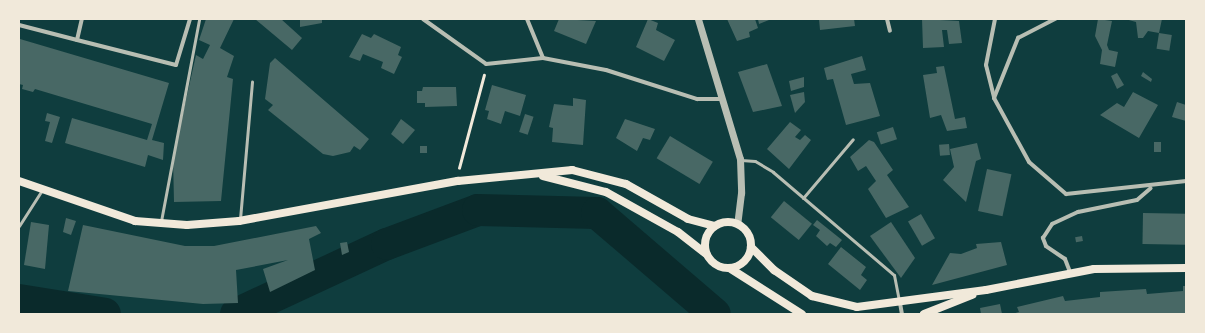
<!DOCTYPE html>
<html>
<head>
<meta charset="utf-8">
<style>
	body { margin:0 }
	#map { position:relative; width:1205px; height:333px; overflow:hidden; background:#0f3d3e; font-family:"Titillium Web",sans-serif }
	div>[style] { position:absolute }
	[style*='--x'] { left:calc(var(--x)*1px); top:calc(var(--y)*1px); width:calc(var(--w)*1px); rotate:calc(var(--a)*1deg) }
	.river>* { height:32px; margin:-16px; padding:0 16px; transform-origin:16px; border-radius:16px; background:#0a2a2b }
	.building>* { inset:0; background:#486865; transform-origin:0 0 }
	.path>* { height:2.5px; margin:-1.25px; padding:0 1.25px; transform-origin:1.25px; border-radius:1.25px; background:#f1e9da }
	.service>* { height:3px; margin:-1.5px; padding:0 1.5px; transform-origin:1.5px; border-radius:1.5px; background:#b8beb3 }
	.minor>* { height:4px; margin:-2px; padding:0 2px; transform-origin:2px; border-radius:2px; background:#b8beb3 }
	.tertiary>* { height:7px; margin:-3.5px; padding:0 3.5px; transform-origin:3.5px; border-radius:3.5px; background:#b8beb3 }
	.secondary>* { height:8px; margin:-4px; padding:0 4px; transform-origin:4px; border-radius:4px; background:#f1e9da }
	.secondary>.ring { margin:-4px; padding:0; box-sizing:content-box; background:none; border:8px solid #f1e9da; border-radius:50% }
	span { translate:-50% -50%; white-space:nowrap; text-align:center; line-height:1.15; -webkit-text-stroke:4px #f1e9da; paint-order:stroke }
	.frame { position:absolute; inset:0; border:20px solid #f1e9da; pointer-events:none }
</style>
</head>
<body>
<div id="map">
	<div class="river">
		<div style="--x:19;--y:300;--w:87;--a:9.2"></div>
		<div style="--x:236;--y:314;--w:166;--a:-24.9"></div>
		<div style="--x:387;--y:244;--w:97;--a:-20.5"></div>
		<div style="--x:478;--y:210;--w:119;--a:1.4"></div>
		<div style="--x:597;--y:213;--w:155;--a:40.6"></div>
	</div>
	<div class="building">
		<div style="clip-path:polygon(206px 19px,234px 19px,220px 48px,234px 56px,227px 77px,233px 79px,221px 201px,174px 202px,173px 158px,196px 55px,203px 59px,210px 45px,199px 40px)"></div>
		<div style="clip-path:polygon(255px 19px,281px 19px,302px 38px,292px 50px)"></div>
		<div style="clip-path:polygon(300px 19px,322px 19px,322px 23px,300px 27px)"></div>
		<div style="clip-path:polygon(559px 19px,596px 21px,586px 44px,554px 31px)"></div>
		<div style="clip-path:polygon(648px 19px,658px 23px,656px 30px,675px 40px,664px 61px,636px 47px)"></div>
		<div style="clip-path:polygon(727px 19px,755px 19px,758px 28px,749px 32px,750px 37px,737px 41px)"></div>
		<div style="clip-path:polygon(758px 19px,769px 19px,769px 20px,759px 24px)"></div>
		<div style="clip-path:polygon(819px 19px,854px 19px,855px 26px,820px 30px)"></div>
		<div style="clip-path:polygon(922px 19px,959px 21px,962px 43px,949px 44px,947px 30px,942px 30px,944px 47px,923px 48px)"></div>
		<div style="clip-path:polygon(1098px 19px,1112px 21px,1107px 45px,1109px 50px,1118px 52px,1115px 67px,1100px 64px,1102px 50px,1095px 36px)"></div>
		<div style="clip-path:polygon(1125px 19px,1162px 19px,1159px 33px,1148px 31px,1143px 38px,1138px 38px,1136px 22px)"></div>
		<div style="left:1159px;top:33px;width:13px;height:16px;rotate:9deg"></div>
		<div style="clip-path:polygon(362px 34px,371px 38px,374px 34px,401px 47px,398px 55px,402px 57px,394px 74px,381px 68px,383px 62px,363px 54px,360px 61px,349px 57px)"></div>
		<div style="clip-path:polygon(20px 39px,169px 83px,152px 140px,164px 143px,163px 160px,148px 155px,145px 167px,65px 143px,72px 118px,147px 140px,152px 124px,35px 89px,33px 92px,22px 89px,23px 85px,19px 84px)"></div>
		<div style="clip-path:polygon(862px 56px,866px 70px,851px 74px,854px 84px,870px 83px,880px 116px,846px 125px,833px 79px,827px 80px,824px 68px)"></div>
		<div style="clip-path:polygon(275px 58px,369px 139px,360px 150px,354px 146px,350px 152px,333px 156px,323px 154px,268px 110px,273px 105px,265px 99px,270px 63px)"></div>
		<div style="clip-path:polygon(767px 64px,782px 106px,753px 112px,738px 72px)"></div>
		<div style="clip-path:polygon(944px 66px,955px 119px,965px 117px,967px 128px,947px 131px,941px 115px,930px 118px,923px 75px,937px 73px,936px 67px)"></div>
		<div style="clip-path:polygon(1143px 72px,1152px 79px,1151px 82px,1141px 76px)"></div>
		<div style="clip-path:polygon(1117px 73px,1124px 85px,1117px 89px,1111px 76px)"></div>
		<div style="clip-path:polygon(804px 77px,804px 87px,791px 91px,789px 81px)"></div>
		<div style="clip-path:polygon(492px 85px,526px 95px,520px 116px,505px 111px,501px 124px,487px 119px,489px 111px,485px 110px)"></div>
		<div style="clip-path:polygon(423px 87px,456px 87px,457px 106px,425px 107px,425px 103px,417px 103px,417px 91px,422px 91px)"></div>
		<div style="clip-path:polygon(804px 92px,805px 102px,795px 113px,790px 95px)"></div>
		<div style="clip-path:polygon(1133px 92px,1158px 105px,1139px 138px,1100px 115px,1117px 103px,1124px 107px)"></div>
		<div style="clip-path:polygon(573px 98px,586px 100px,583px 145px,552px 142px,553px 128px,549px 127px,554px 104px,573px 106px)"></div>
		<div style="clip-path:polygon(1177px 102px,1186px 105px,1186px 121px,1172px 117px)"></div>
		<div style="clip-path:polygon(47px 113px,60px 117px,52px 143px,45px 141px,50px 122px,45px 121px)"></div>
		<div style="left:525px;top:114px;width:9px;height:19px;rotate:18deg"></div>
		<div style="clip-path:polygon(401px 119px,415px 130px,403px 144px,391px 134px)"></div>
		<div style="clip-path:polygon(625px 119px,655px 129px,650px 140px,643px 138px,637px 151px,616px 138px)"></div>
		<div style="clip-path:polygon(790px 122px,801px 130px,795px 137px,800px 140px,805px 135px,811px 140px,789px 169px,767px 149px)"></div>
		<div style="left:893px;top:127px;width:13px;height:17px;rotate:72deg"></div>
		<div style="left:670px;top:136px;width:50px;height:26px;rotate:31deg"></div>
		<div style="clip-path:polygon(869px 140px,874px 142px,893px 170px,887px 175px,909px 207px,886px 218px,868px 189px,876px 181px,866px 166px,858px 171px,850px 157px)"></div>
		<div style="left:1154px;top:142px;width:7px;height:10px"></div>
		<div style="clip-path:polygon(977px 143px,981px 159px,976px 161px,966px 202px,943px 180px,954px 167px,950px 149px)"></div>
		<div style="left:949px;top:144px;width:11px;height:10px;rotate:85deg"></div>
		<div style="left:420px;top:146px;width:7px;height:7px"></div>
		<div style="left:987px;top:169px;width:25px;height:43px;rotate:12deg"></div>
		<div style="left:784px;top:201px;width:36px;height:21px;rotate:39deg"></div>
		<div style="left:1143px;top:213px;width:43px;height:31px;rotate:1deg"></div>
		<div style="left:921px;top:214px;width:28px;height:15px;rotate:60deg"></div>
		<div style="clip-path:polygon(66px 218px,76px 221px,71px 235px,63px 232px)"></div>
		<div style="clip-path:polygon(817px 220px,842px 240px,836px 247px,830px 243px,827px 246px,816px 236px,820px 230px,813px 225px)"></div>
		<div style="clip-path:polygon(31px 222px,49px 225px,45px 269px,24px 265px)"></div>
		<div style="clip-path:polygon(891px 222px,915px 258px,901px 278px,870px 236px)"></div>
		<div style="clip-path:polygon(83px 225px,185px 246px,214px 246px,316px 226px,321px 233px,309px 239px,315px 270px,270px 292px,263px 269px,288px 260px,236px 270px,238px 303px,203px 304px,68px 291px)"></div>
		<div style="left:1082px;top:236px;width:5px;height:7px;rotate:79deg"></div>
		<div style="clip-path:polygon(347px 242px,349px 252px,342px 255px,340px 243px)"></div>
		<div style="clip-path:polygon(1001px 242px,1007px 265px,932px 285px,950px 253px,961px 254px,977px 248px,976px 244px)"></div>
		<div style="clip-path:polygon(841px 247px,866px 267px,861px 275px,867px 280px,860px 290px,828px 264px)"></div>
		<div style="clip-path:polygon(1183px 286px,1186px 286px,1186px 314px,1012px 314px,1019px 312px,1017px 307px,1063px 296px,1065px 301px,1100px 297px,1100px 292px,1146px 289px,1147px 294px,1183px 291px)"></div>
		<div style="clip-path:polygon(1000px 304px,1002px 314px,981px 314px,980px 308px)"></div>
	</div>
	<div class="path">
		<div style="--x:459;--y:168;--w:96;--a:-75"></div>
	</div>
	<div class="service">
		<div style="--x:741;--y:160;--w:14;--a:4"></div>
		<div style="--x:755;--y:161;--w:21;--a:31"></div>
		<div style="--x:773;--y:172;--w:159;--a:40.4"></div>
		<div style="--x:894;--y:275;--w:26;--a:79"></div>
		<div style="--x:803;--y:198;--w:77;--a:-49.7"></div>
		<div style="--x:240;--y:219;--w:138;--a:-85"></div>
		<div style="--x:161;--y:221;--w:206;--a:-79.3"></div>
		<div style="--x:19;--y:226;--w:43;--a:-57.4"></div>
	</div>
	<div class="minor">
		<div style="--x:423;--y:19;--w:77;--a:35.5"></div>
		<div style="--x:486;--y:64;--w:57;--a:-6"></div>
		<div style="--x:543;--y:58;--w:64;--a:10.8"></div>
		<div style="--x:606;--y:70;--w:96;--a:17.7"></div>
		<div style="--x:697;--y:99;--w:26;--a:0"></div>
		<div style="--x:527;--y:19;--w:42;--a:67.7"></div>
		<div style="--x:887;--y:19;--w:12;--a:76"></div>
		<div style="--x:995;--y:19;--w:47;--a:101.1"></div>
		<div style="--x:986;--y:65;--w:34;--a:76"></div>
		<div style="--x:994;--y:98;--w:73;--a:61.3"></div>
		<div style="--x:1029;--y:162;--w:49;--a:40.9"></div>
		<div style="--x:1066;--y:194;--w:121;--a:-6.2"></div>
		<div style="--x:19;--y:25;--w:60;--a:14.5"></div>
		<div style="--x:77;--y:40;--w:22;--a:-77"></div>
		<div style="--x:77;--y:40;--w:102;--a:14.2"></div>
		<div style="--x:176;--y:65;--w:48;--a:-73.1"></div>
		<div style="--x:994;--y:98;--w:65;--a:-68.2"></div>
		<div style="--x:1018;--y:38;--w:42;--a:-27.2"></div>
		<div style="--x:1070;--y:272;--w:14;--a:-111"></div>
		<div style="--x:1065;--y:259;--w:23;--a:-146"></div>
		<div style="--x:1046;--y:246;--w:9;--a:-111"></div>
		<div style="--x:1043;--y:238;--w:17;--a:-57"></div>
		<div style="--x:1052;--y:224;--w:29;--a:-25"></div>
		<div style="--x:1078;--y:212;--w:60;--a:-11.5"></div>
		<div style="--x:1137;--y:200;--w:18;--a:-41"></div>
		<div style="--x:900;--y:303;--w:11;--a:80"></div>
	</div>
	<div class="tertiary">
		<div style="--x:698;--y:19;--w:146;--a:73.3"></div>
		<div style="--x:740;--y:159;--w:34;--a:88"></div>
		<div style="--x:741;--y:193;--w:31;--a:97"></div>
	</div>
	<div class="secondary">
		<div style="--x:543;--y:176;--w:65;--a:14.3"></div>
		<div style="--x:606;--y:192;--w:82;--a:29.1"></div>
		<div style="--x:678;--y:232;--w:36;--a:38"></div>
		<div style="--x:19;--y:181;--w:123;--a:19"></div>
		<div style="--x:135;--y:221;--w:52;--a:4.4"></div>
		<div style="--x:187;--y:225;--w:52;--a:-4.4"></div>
		<div style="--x:239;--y:221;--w:223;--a:-10.4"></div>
		<div style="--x:458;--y:181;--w:115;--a:-5.5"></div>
		<div style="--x:572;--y:170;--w:56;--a:14.5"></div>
		<div style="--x:626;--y:184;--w:71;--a:29.4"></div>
		<div style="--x:688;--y:219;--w:27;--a:15"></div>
		<div class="ring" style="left:705px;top:222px;width:38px;height:38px"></div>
		<div style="--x:751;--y:247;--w:33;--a:45"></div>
		<div style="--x:774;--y:270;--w:46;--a:34.4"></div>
		<div style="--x:812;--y:296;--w:46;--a:13.7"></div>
		<div style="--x:857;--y:307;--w:130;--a:-7.5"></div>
		<div style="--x:986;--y:290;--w:110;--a:-11"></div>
		<div style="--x:1094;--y:269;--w:92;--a:-0.6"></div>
		<div style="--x:731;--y:269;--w:84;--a:32.4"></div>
		<div style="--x:924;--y:314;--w:52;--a:-21.6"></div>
	</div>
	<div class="frame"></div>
</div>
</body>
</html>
